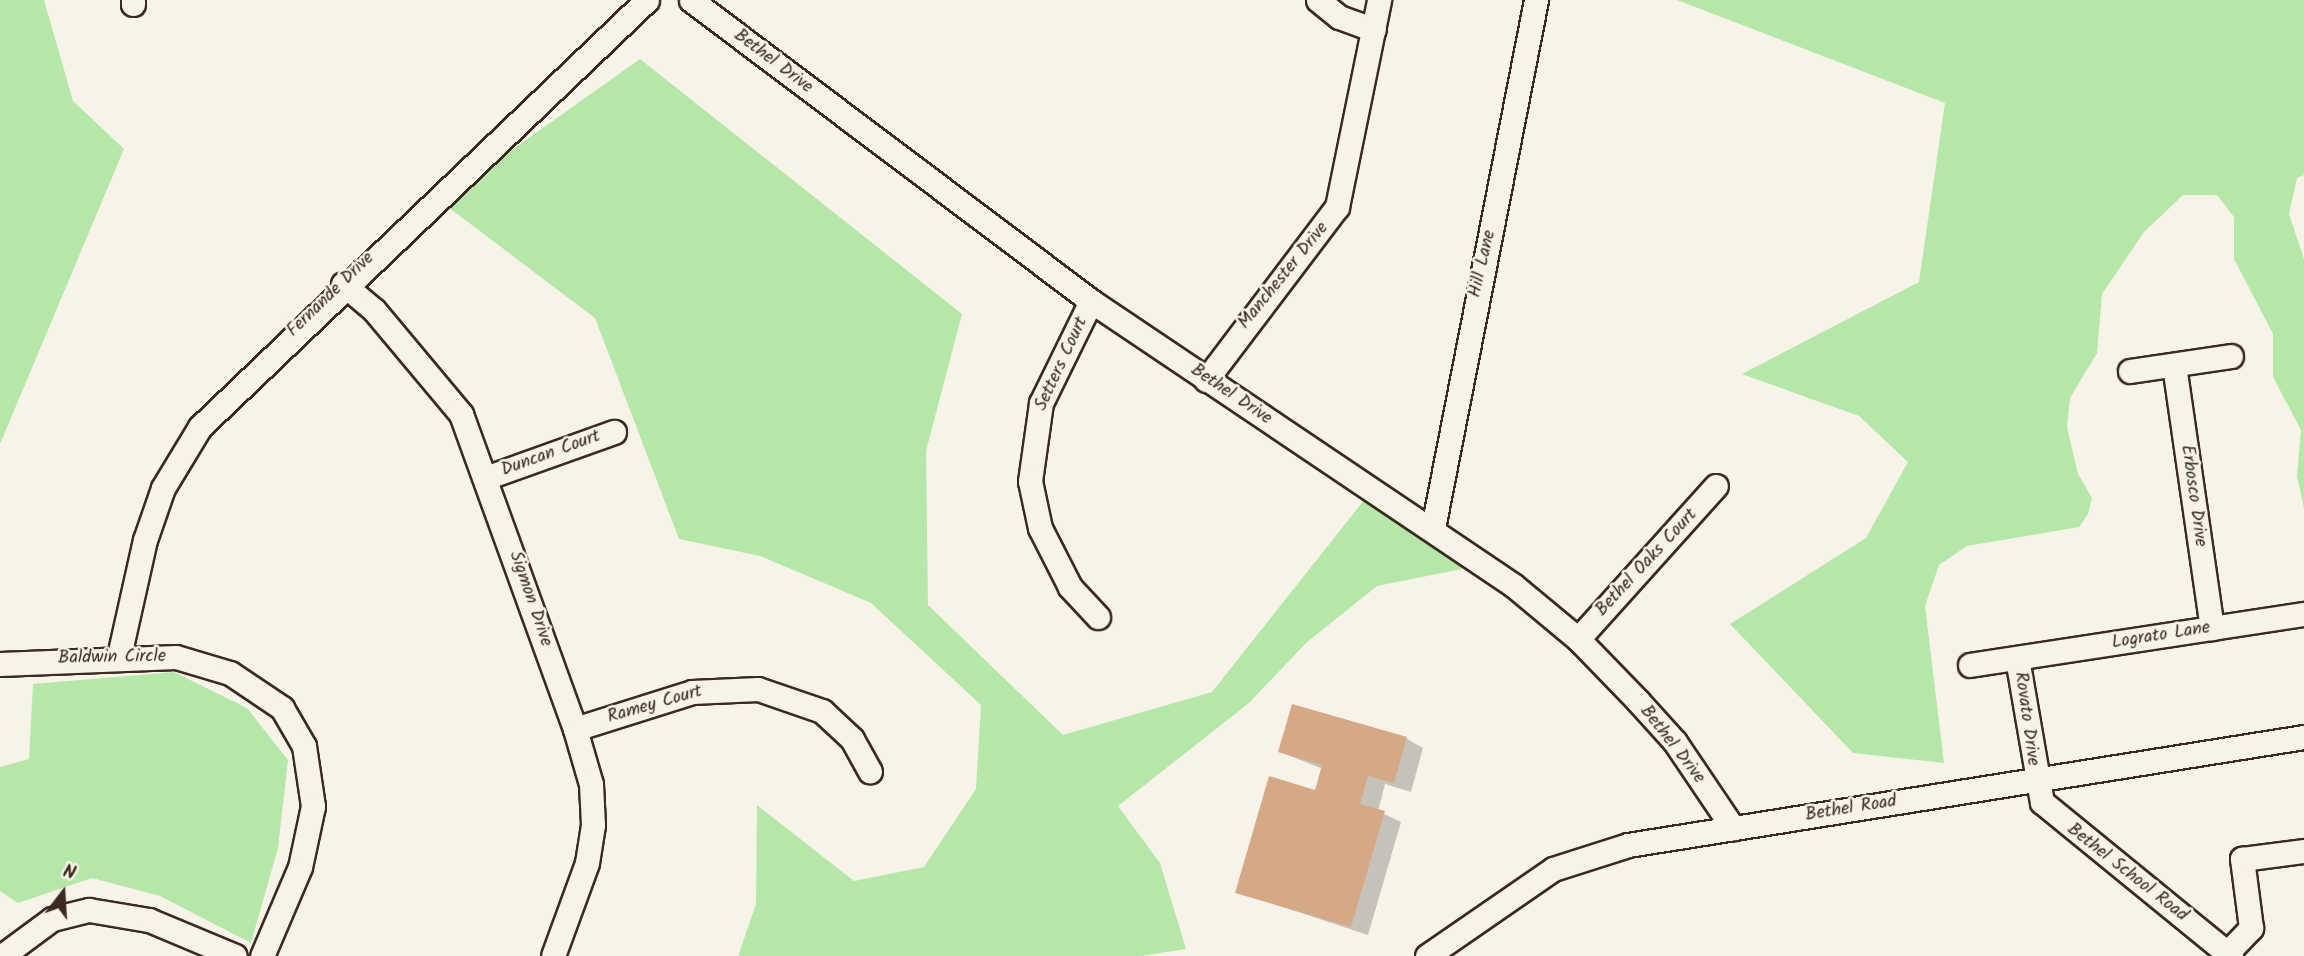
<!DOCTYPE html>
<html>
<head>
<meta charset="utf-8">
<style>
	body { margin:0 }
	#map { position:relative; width:2304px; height:956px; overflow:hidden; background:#f7f3e8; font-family:Kalam,sans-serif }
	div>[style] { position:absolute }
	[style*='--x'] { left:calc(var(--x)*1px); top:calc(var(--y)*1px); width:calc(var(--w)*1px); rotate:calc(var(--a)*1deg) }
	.green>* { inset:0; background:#b5e8a8 }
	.shadow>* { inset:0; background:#0003 }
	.building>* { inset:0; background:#d5a986 }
	.roads { filter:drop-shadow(2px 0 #3b2a1e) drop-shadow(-2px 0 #3b2a1e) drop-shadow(0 2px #3b2a1e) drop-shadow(0 -2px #3b2a1e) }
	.minor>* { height:23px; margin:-11.5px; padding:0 11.5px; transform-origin:11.5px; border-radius:11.5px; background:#f7f3e8 }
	span { translate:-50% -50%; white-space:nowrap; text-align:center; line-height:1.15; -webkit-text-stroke:5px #f7f3e8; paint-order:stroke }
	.street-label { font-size:18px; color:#3b2a1e }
	.north { position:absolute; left:28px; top:858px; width:70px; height:70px; -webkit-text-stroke:5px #f7f3e8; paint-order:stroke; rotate:17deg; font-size:19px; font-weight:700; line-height:28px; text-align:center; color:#3b2a1e }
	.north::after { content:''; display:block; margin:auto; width:24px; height:32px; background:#3b2a1e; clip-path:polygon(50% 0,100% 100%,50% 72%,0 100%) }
</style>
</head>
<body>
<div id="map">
	<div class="green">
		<div style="clip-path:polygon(0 0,44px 0,73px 101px,124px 149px,0 444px)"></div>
		<div style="clip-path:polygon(1677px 0,2304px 0,2304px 175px,2297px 178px,2289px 214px,2304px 259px,2304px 508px,2297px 476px,2301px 430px,2273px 377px,2273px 334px,2234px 259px,2234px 217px,2217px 195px,2183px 195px,2144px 232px,2102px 294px,2097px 353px,2070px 398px,2067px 427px,2078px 474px,2092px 498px,2088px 514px,2079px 527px,1967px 546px,1939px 565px,1925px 606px,1944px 763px,1853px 753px,1730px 624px,1866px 538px,1908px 462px,1859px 416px,1742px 374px,1919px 282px,1945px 103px)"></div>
		<div style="clip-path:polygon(640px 59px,962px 314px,926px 451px,928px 605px,1063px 735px,1212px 692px,1365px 499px,1467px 568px,1377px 586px,1306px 643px,1249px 703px,1118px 806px,1160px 863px,1186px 949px,1141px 956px,738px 956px,756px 904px,757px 805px,854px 881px,924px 867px,976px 789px,981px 705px,871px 603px,760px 556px,679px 539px,595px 318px,440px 201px)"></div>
		<div style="clip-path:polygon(174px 672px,247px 708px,288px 760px,278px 848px,251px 943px,160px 896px,92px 878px,18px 903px,0 891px,0 767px,29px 759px,33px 684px)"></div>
	</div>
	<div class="shadow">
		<div style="clip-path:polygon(1407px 739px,1423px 748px,1411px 792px,1385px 784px,1378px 811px,1401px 822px,1368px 935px,1237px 892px,1316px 792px,1323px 769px,1280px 752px)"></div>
	</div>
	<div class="building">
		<div style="clip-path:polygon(1292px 704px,1407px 737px,1394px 783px,1368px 776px,1360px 804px,1385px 811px,1351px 927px,1235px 893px,1269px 776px,1315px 790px,1322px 765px,1278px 752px)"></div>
	</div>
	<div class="roads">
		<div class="minor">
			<div style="--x:133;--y:0;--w:4;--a:90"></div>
			<div style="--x:691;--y:0;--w:501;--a:36.96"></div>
			<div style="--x:1091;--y:301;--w:509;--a:33.94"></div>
			<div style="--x:1513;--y:585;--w:85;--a:39.7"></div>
			<div style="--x:1578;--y:639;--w:86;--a:45.9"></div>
			<div style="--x:1638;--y:701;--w:55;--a:47.9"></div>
			<div style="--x:1675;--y:742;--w:104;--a:56"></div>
			<div style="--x:1318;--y:0;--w:27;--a:39"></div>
			<div style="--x:1339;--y:17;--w:37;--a:20"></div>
			<div style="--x:343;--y:284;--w:40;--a:40"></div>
			<div style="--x:374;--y:310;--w:136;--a:50.1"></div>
			<div style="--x:461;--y:414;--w:335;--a:70.1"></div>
			<div style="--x:575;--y:729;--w:57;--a:73.8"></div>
			<div style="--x:591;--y:784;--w:41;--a:87.2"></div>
			<div style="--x:593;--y:825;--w:38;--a:99"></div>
			<div style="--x:587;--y:863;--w:99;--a:110.1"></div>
			<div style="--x:1091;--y:301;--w:114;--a:116.1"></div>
			<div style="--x:1041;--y:403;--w:79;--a:98"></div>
			<div style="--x:1030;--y:481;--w:48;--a:78"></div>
			<div style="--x:1040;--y:528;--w:66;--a:63"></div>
			<div style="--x:1070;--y:587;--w:41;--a:47"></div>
			<div style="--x:2174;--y:365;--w:266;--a:81.8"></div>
			<div style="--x:2130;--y:371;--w:102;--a:-8.4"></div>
			<div style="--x:1206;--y:380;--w:217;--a:-52.9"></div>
			<div style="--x:1337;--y:207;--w:211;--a:-78.5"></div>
			<div style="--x:488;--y:477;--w:134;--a:-19.7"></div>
			<div style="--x:1433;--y:528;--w:538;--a:-78.96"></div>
			<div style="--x:1578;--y:639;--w:206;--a:-48"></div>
			<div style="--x:119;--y:656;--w:119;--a:-77.4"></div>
			<div style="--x:145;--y:540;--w:55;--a:-70.9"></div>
			<div style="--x:163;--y:488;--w:71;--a:-58.8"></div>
			<div style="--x:200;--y:427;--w:618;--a:-43.69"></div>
			<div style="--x:2017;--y:658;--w:146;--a:80.2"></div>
			<div style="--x:2042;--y:802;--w:244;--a:39.2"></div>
			<div style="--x:0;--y:664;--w:176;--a:-2.3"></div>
			<div style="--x:176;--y:657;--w:56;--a:16.5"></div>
			<div style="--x:230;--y:673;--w:63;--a:33.9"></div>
			<div style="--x:282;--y:708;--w:44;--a:59.9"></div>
			<div style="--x:304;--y:746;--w:61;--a:81.5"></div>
			<div style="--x:313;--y:806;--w:62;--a:102"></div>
			<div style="--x:300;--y:867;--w:97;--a:113.1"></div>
			<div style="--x:1970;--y:665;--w:338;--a:-8.7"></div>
			<div style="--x:575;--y:729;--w:123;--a:-17.5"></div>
			<div style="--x:692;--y:692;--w:66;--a:-2.6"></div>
			<div style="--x:758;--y:689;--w:68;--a:19"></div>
			<div style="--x:822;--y:711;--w:41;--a:43"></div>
			<div style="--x:852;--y:739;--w:37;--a:61"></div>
			<div style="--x:2227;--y:953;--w:35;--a:-46"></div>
			<div style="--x:2251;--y:928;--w:70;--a:-97.4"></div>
			<div style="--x:2242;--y:859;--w:63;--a:-7.4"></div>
			<div style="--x:2;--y:956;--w:62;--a:-36.5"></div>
			<div style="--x:52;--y:919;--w:38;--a:-14"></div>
			<div style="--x:89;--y:910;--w:61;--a:9.5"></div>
			<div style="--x:149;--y:920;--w:93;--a:22.7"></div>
			<div style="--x:1427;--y:956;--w:153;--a:-34.6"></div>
			<div style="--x:1553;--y:869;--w:79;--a:-17.7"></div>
			<div style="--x:1628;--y:845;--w:685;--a:-9.08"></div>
		</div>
	</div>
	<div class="street-label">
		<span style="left:773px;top:62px;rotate:37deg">Bethel Drive</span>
		<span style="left:1483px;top:264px;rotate:-77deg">Hill Lane</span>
		<span style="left:1284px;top:276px;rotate:-51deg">Manchester Drive</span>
		<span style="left:331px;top:295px;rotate:-44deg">Fernande Drive</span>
		<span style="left:1062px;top:364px;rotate:-65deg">Setters Court</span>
		<span style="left:1231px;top:395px;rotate:34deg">Bethel Drive</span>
		<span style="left:551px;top:454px;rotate:-20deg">Duncan Court</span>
		<span style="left:2193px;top:496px;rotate:82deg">Erbosco Drive</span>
		<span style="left:1647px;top:563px;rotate:-47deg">Bethel Oaks Court</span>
		<span style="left:530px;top:599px;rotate:71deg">Sigmon Drive</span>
		<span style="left:2161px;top:636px;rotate:-9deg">Lograto Lane</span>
		<span style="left:112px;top:658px;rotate:-1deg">Baldwin Circle</span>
		<span style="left:655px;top:705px;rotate:-16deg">Ramey Court</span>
		<span style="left:2026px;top:719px;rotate:82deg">Rovato Drive</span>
		<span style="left:1672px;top:745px;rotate:52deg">Bethel Drive</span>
		<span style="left:1851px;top:809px;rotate:-9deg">Bethel Road</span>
		<span style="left:2127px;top:873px;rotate:38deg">Bethel School Road</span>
	</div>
	<div class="north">N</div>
</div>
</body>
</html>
